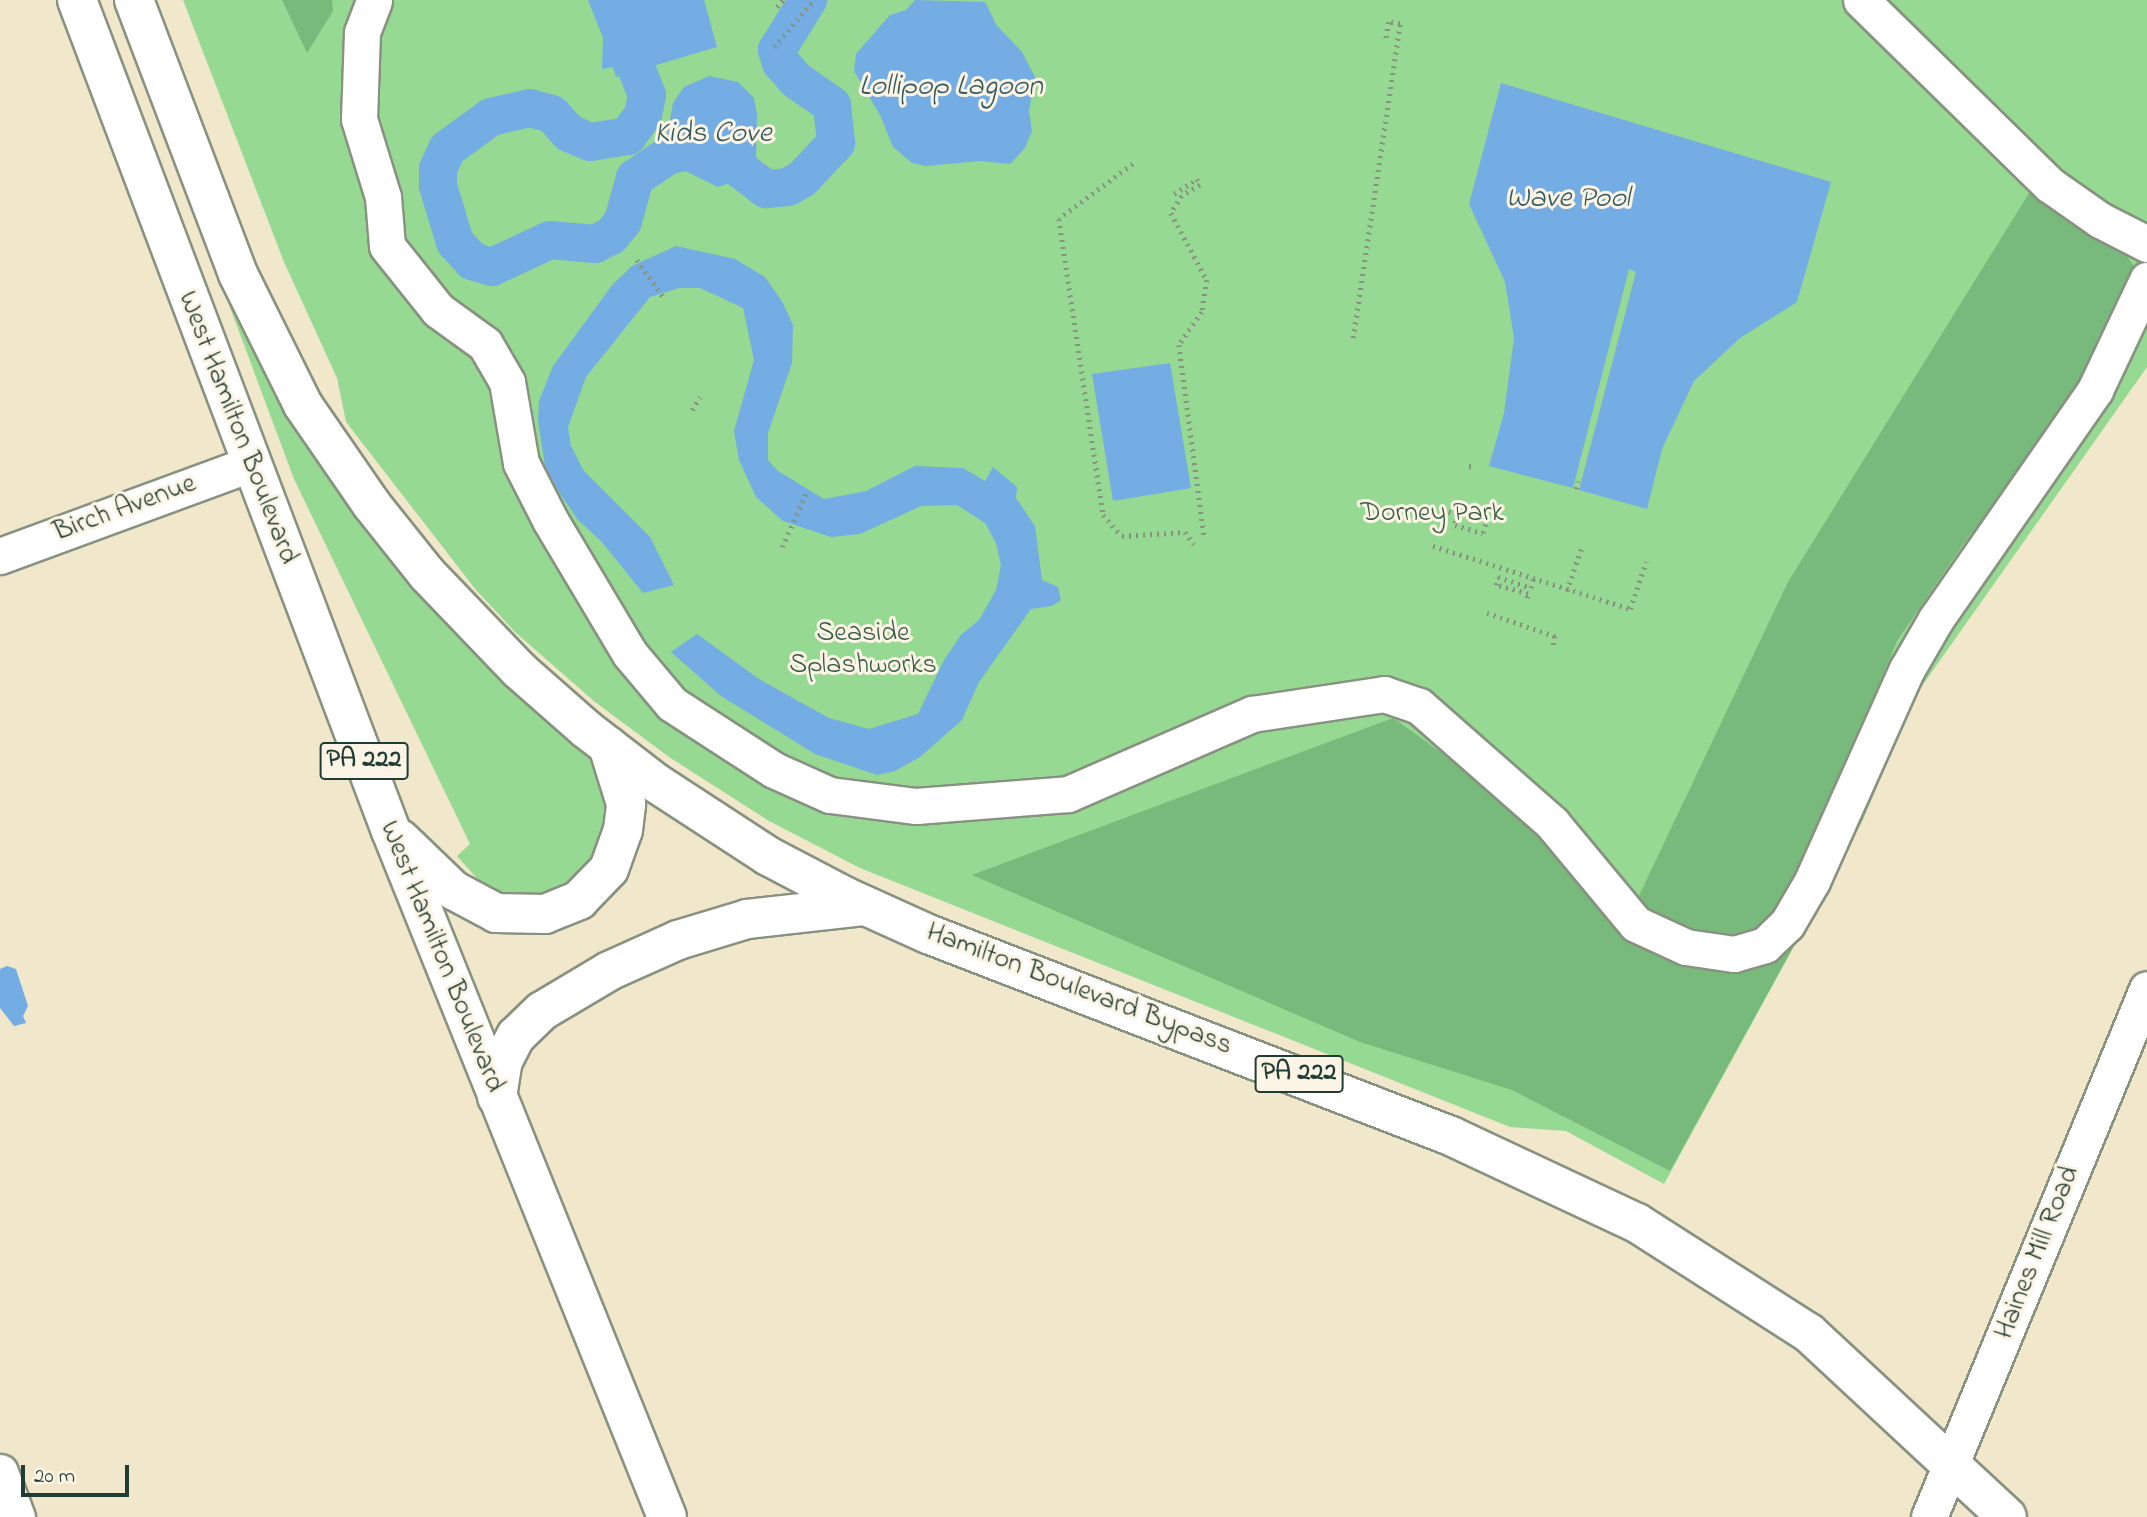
<!DOCTYPE html>
<html>
<head>
<meta charset="utf-8">
<style>
	body { margin:0 }
	#map { position:relative; width:2147px; height:1517px; overflow:hidden; background:#f1e7cb; font-family:"Indie Flower",sans-serif }
	div>[style] { position:absolute }
	[style*='--x'] { left:calc(var(--x)*1px); top:calc(var(--y)*1px); width:calc(var(--w)*1px); rotate:calc(var(--a)*1deg) }
	.green>* { inset:0; background:#96d992 }
	.forest>* { inset:0; background:#78b97c }
	.water>* { inset:0; background:#74ade3 }
	.canal>* { height:38px; margin:-19px; padding:0 19px; transform-origin:19px; border-radius:19px; background:#74ade3 }
	.path>* { height:4.5px; margin-top:-2.25px; transform-origin:0; background:repeating-linear-gradient(90deg,#889280 0 2px,transparent 0 7px) }
	.roads { filter:drop-shadow(2px 0 #889280) drop-shadow(-2px 0 #889280) drop-shadow(0 2px #889280) drop-shadow(0 -2px #889280) }
	.minor>* { height:35px; margin:-17.5px; padding:0 17.5px; transform-origin:17.5px; border-radius:17.5px; background:#fff }
	.major>* { height:38px; margin:-19px; padding:0 19px; transform-origin:19px; border-radius:19px; background:#fff }
	span { translate:-50% -50%; white-space:nowrap; text-align:center; line-height:1.15; -webkit-text-stroke:6px #fcf5e5; paint-order:stroke }
	.shield-label span { padding:2px 5px; background:#fcf5e5; border:2px solid; border-radius:5px; -webkit-text-stroke-width:0 }
	.shield-label { font-size:26px; color:#1f3d34; font-weight:700 }
	.street-label { font-size:28px; color:#1f3d34 }
	.park-label { font-size:28px; color:#375c47 }
	.water-label { font-size:30px; color:#345960; font-style:italic }
	.scale { position:absolute; left:21px; top:1465px; width:108px; height:32px; box-sizing:border-box; border:4px solid #1f3d34; border-top:0; padding-left:9px; font-size:21px; line-height:24px; white-space:nowrap; color:#1f3d34; -webkit-text-stroke:5px #fcf5e5; paint-order:stroke }
</style>
</head>
<body>
<div id="map">
	<div class="green">
		<div style="clip-path:polygon(183px 0,2147px 0,2147px 367px,1917px 693px,1862px 822px,1664px 1184px,1566px 1131px,1510px 1127px,860px 868px,769px 821px,669px 757px,595px 702px,515px 632px,476px 590px,346px 422px,337px 378px,284px 262px)"></div>
		<div style="clip-path:polygon(225px 294px,276px 393px,339px 492px,426px 598px,607px 772px,614px 810px,604px 849px,579px 878px,552px 896px,490px 893px,457px 856px,470px 844px,294px 479px)"></div>
	</div>
	<div class="forest">
		<div style="clip-path:polygon(282px 0,332px 0,333px 11px,307px 53px)"></div>
		<div style="clip-path:polygon(2031px 190px,2118px 244px,2134px 266px,2131px 293px,2076px 398px,1964px 543px,1897px 641px,1797px 880px,1758px 937px,1712px 941px,1636px 902px,1788px 582px)"></div>
		<div style="clip-path:polygon(1393px 718px,1505px 798px,1697px 957px,1807px 922px,1670px 1171px,1512px 1090px,1360px 1042px,972px 875px)"></div>
	</div>
	<div class="water">
		<div style="clip-path:polygon(588px 0,704px 0,717px 47px,616px 77px,613px 67px,602px 69px,603px 38px)"></div>
		<div style="clip-path:polygon(915px 0,985px 2px,997px 26px,1022px 52px,1035px 77px,1029px 111px,1032px 131px,1025px 148px,1010px 164px,980px 161px,926px 166px,912px 163px,893px 147px,880px 115px,854px 71px,856px 54px,890px 15px,906px 10px)"></div>
		<div style="clip-path:polygon(709px 76px,738px 82px,754px 98px,757px 114px,756px 162px,736px 181px,718px 187px,683px 170px,666px 142px,673px 103px,684px 87px)"></div>
		<div style="clip-path:polygon(1501px 83px,1831px 182px,1797px 302px,1740px 338px,1694px 381px,1662px 449px,1647px 509px,1579px 490px,1636px 272px,1629px 269px,1573px 488px,1489px 466px,1504px 413px,1514px 338px,1505px 282px,1469px 204px)"></div>
		<div style="clip-path:polygon(676px 246px,735px 259px,765px 277px,783px 303px,793px 325px,792px 363px,768px 433px,768px 460px,778px 471px,824px 499px,866px 491px,915px 466px,963px 468px,985px 481px,993px 467px,1017px 487px,1016px 498px,1035px 526px,1042px 580px,1058px 587px,1061px 600px,1052px 606px,1031px 609px,979px 682px,962px 720px,920px 757px,895px 771px,877px 775px,815px 754px,721px 696px,671px 652px,697px 634px,759px 679px,829px 718px,869px 729px,918px 714px,944px 660px,961px 635px,979px 620px,996px 590px,1001px 565px,996px 543px,985px 523px,957px 505px,921px 506px,860px 534px,831px 537px,783px 521px,756px 497px,739px 460px,734px 431px,754px 360px,743px 308px,700px 288px,679px 288px,650px 297px,586px 377px,568px 427px,571px 446px,584px 471px,650px 537px,674px 585px,643px 593px,601px 541px,578px 520px,546px 473px,538px 420px,539px 401px,553px 366px,613px 284px,632px 266px)"></div>
		<div style="clip-path:polygon(1170px 363px,1191px 488px,1113px 501px,1092px 374px)"></div>
		<div style="clip-path:polygon(7px 966px,16px 969px,28px 1006px,23px 1016px,26px 1023px,14px 1026px,0 1008px,0 969px)"></div>
	</div>
	<div class="canal">
		<div style="--x:625;--y:40;--w:59;--a:68.2"></div>
		<div style="--x:647;--y:95;--w:20;--a:101"></div>
		<div style="--x:643;--y:115;--w:26;--a:126"></div>
		<div style="--x:628;--y:136;--w:38;--a:171"></div>
		<div style="--x:590;--y:142;--w:23;--a:-157"></div>
		<div style="--x:569;--y:133;--w:25;--a:-132"></div>
		<div style="--x:552;--y:114;--w:23;--a:-165"></div>
		<div style="--x:530;--y:108;--w:40;--a:167"></div>
		<div style="--x:491;--y:117;--w:54;--a:144"></div>
		<div style="--x:447;--y:149;--w:22;--a:114"></div>
		<div style="--x:438;--y:169;--w:17;--a:90"></div>
		<div style="--x:438;--y:186;--w:59;--a:73.1"></div>
		<div style="--x:455;--y:242;--w:25;--a:48"></div>
		<div style="--x:472;--y:261;--w:21;--a:17"></div>
		<div style="--x:492;--y:267;--w:64;--a:-25"></div>
		<div style="--x:550;--y:240;--w:45;--a:5.1"></div>
		<div style="--x:595;--y:244;--w:18;--a:-27"></div>
		<div style="--x:611;--y:236;--w:19;--a:-51"></div>
		<div style="--x:623;--y:221;--w:45;--a:-74.4"></div>
		<div style="--x:635;--y:178;--w:41;--a:-34.1"></div>
		<div style="--x:669;--y:155;--w:25;--a:-11"></div>
		<div style="--x:694;--y:150;--w:26;--a:9"></div>
		<div style="--x:720;--y:154;--w:58;--a:37.3"></div>
		<div style="--x:766;--y:189;--w:22;--a:-5"></div>
		<div style="--x:788;--y:187;--w:16;--a:-30"></div>
		<div style="--x:802;--y:179;--w:50;--a:-46.6"></div>
		<div style="--x:836;--y:143;--w:38;--a:-96"></div>
		<div style="--x:832;--y:105;--w:44;--a:-145.2"></div>
		<div style="--x:796;--y:80;--w:23;--a:-131"></div>
		<div style="--x:781;--y:63;--w:14;--a:-107"></div>
		<div style="--x:777;--y:50;--w:59;--a:-58.2"></div>
	</div>
	<div class="path">
		<div style="--x:777;--y:7;--w:9;--a:-49"></div>
		<div style="--x:774;--y:47;--w:62;--a:-49.6"></div>
		<div style="--x:1133;--y:164;--w:92;--a:143.4"></div>
		<div style="--x:1059;--y:219;--w:299;--a:81.5"></div>
		<div style="--x:1103;--y:515;--w:28;--a:48"></div>
		<div style="--x:1122;--y:536;--w:63;--a:-3.6"></div>
		<div style="--x:1185;--y:532;--w:15;--a:53"></div>
		<div style="--x:1197;--y:179;--w:7;--a:63"></div>
		<div style="--x:1200;--y:185;--w:21;--a:149"></div>
		<div style="--x:1182;--y:196;--w:20;--a:123"></div>
		<div style="--x:1171;--y:213;--w:76;--a:61.8"></div>
		<div style="--x:1207;--y:280;--w:32;--a:99"></div>
		<div style="--x:1202;--y:312;--w:40;--a:124.9"></div>
		<div style="--x:1179;--y:345;--w:193;--a:82.5"></div>
		<div style="--x:1174;--y:194;--w:27;--a:-33"></div>
		<div style="--x:637;--y:260;--w:47;--a:54.6"></div>
		<div style="--x:1353;--y:338;--w:317;--a:-81.5"></div>
		<div style="--x:1400;--y:24;--w:11;--a:-170"></div>
		<div style="--x:1389;--y:22;--w:17;--a:100"></div>
		<div style="--x:692;--y:410;--w:15;--a:-58"></div>
		<div style="--x:1469;--y:466;--w:7;--a:8"></div>
		<div style="--x:1576;--y:489;--w:8;--a:-76"></div>
		<div style="--x:1442;--y:510;--w:16;--a:15"></div>
		<div style="--x:1457;--y:514;--w:11;--a:100"></div>
		<div style="--x:1455;--y:525;--w:29;--a:16"></div>
		<div style="--x:1483;--y:533;--w:15;--a:-74"></div>
		<div style="--x:1433;--y:546;--w:207;--a:17.7"></div>
		<div style="--x:1630;--y:609;--w:50;--a:-71.2"></div>
		<div style="--x:782;--y:547;--w:61;--a:-65.9"></div>
		<div style="--x:1567;--y:591;--w:47;--a:-71.6"></div>
		<div style="--x:1527;--y:598;--w:4;--a:-76"></div>
		<div style="--x:1528;--y:594;--w:33;--a:-164"></div>
		<div style="--x:1496;--y:585;--w:8;--a:-76"></div>
		<div style="--x:1498;--y:577;--w:35;--a:18"></div>
		<div style="--x:1531;--y:588;--w:9;--a:-77"></div>
		<div style="--x:1487;--y:613;--w:72;--a:18.7"></div>
		<div style="--x:1555;--y:636;--w:13;--a:99"></div>
	</div>
	<div class="roads">
		<div class="minor">
			<div style="--x:1861;--y:0;--w:264;--a:44.4"></div>
			<div style="--x:2050;--y:185;--w:61;--a:35"></div>
			<div style="--x:2100;--y:220;--w:53;--a:27.1"></div>
			<div style="--x:374;--y:1;--w:34;--a:111"></div>
			<div style="--x:362;--y:33;--w:86;--a:92"></div>
			<div style="--x:359;--y:119;--w:82;--a:72.9"></div>
			<div style="--x:383;--y:197;--w:49;--a:85.3"></div>
			<div style="--x:387;--y:246;--w:82;--a:51.4"></div>
			<div style="--x:438;--y:310;--w:58;--a:35.9"></div>
			<div style="--x:485;--y:344;--w:44;--a:59.9"></div>
			<div style="--x:507;--y:382;--w:82;--a:80.2"></div>
			<div style="--x:521;--y:463;--w:64;--a:63"></div>
			<div style="--x:550;--y:520;--w:156;--a:59.2"></div>
			<div style="--x:630;--y:654;--w:65;--a:50"></div>
			<div style="--x:672;--y:704;--w:121;--a:32.9"></div>
			<div style="--x:774;--y:770;--w:61;--a:24.1"></div>
			<div style="--x:830;--y:795;--w:87;--a:7.3"></div>
			<div style="--x:916;--y:806;--w:152;--a:-4.5"></div>
			<div style="--x:1068;--y:794;--w:201;--a:-23.5"></div>
			<div style="--x:1252;--y:714;--w:134;--a:-8.6"></div>
			<div style="--x:1384;--y:694;--w:37;--a:19"></div>
			<div style="--x:1419;--y:706;--w:177;--a:41.3"></div>
			<div style="--x:1552;--y:823;--w:131;--a:50.3"></div>
			<div style="--x:1636;--y:924;--w:55;--a:24.7"></div>
			<div style="--x:1686;--y:947;--w:49;--a:8.3"></div>
			<div style="--x:1734;--y:954;--w:32;--a:-16"></div>
			<div style="--x:1765;--y:945;--w:30;--a:-44"></div>
			<div style="--x:1787;--y:924;--w:50;--a:-59.8"></div>
			<div style="--x:1812;--y:881;--w:232;--a:-65.9"></div>
			<div style="--x:1907;--y:669;--w:58;--a:-59.9"></div>
			<div style="--x:1936;--y:619;--w:279;--a:-55.2"></div>
			<div style="--x:2095;--y:390;--w:122;--a:-64.7"></div>
			<div style="--x:0;--y:556;--w:266;--a:-20.2"></div>
			<div style="--x:0;--y:1472;--w:48;--a:69.3"></div>
			<div style="--x:1929;--y:1517;--w:571;--a:-67.57"></div>
		</div>
		<div class="major">
			<div style="--x:77;--y:0;--w:888;--a:69.3"></div>
			<div style="--x:391;--y:831;--w:739;--a:68.08"></div>
			<div style="--x:134;--y:0;--w:293;--a:69.2"></div>
			<div style="--x:238;--y:274;--w:146;--a:63.6"></div>
			<div style="--x:303;--y:405;--w:121;--a:55.4"></div>
			<div style="--x:372;--y:505;--w:88;--a:51.4"></div>
			<div style="--x:427;--y:574;--w:133;--a:46.2"></div>
			<div style="--x:519;--y:670;--w:89;--a:41.4"></div>
			<div style="--x:586;--y:729;--w:88;--a:37.6"></div>
			<div style="--x:656;--y:783;--w:134;--a:33.1"></div>
			<div style="--x:768;--y:856;--w:88;--a:27.7"></div>
			<div style="--x:846;--y:897;--w:90;--a:24.3"></div>
			<div style="--x:928;--y:934;--w:561;--a:21.12"></div>
			<div style="--x:1451;--y:1136;--w:205;--a:25.1"></div>
			<div style="--x:1637;--y:1223;--w:204;--a:32.6"></div>
			<div style="--x:1809;--y:1333;--w:270;--a:42.9"></div>
			<div style="--x:400;--y:839;--w:74;--a:43.9"></div>
			<div style="--x:453;--y:890;--w:49;--a:28.1"></div>
			<div style="--x:496;--y:913;--w:49;--a:1.2"></div>
			<div style="--x:545;--y:914;--w:37;--a:-22"></div>
			<div style="--x:579;--y:900;--w:43;--a:-45.9"></div>
			<div style="--x:609;--y:869;--w:41;--a:-70.3"></div>
			<div style="--x:623;--y:830;--w:26;--a:-83"></div>
			<div style="--x:626;--y:804;--w:61;--a:-107.2"></div>
			<div style="--x:497;--y:1097;--w:36;--a:-81"></div>
			<div style="--x:503;--y:1061;--w:28;--a:-63"></div>
			<div style="--x:516;--y:1036;--w:36;--a:-44"></div>
			<div style="--x:542;--y:1011;--w:78;--a:-30.8"></div>
			<div style="--x:609;--y:971;--w:76;--a:-24.2"></div>
			<div style="--x:678;--y:940;--w:72;--a:-16.9"></div>
			<div style="--x:747;--y:919;--w:119;--a:-6.3"></div>
		</div>
	</div>
	<div class="shield-label">
		<span style="left:364px;top:761px">PA 222</span>
		<span style="left:1299px;top:1074px">PA 222</span>
	</div>
	<div class="street-label">
		<span style="left:237px;top:428px;rotate:69deg">West Hamilton Boulevard</span>
		<span style="left:125px;top:509px;rotate:-20deg">Birch Avenue</span>
		<span style="left:441px;top:957px;rotate:68deg">West Hamilton Boulevard</span>
		<span style="left:1079px;top:990px;rotate:21deg">Hamilton Boulevard Bypass</span>
		<span style="left:2038px;top:1253px;rotate:-68deg">Haines Mill Road</span>
	</div>
	<div class="park-label">
		<span style="left:1432px;top:514px">Dorney Park</span>
		<span style="left:863px;top:650px">Seaside<br>Splashworks</span>
	</div>
	<div class="water-label">
		<span style="left:951px;top:87px">Lollipop Lagoon</span>
		<span style="left:713px;top:134px">Kids Cove</span>
		<span style="left:1568px;top:199px">Wave Pool</span>
	</div>
	<div class="scale">20 m</div>
</div>
</body>
</html>
